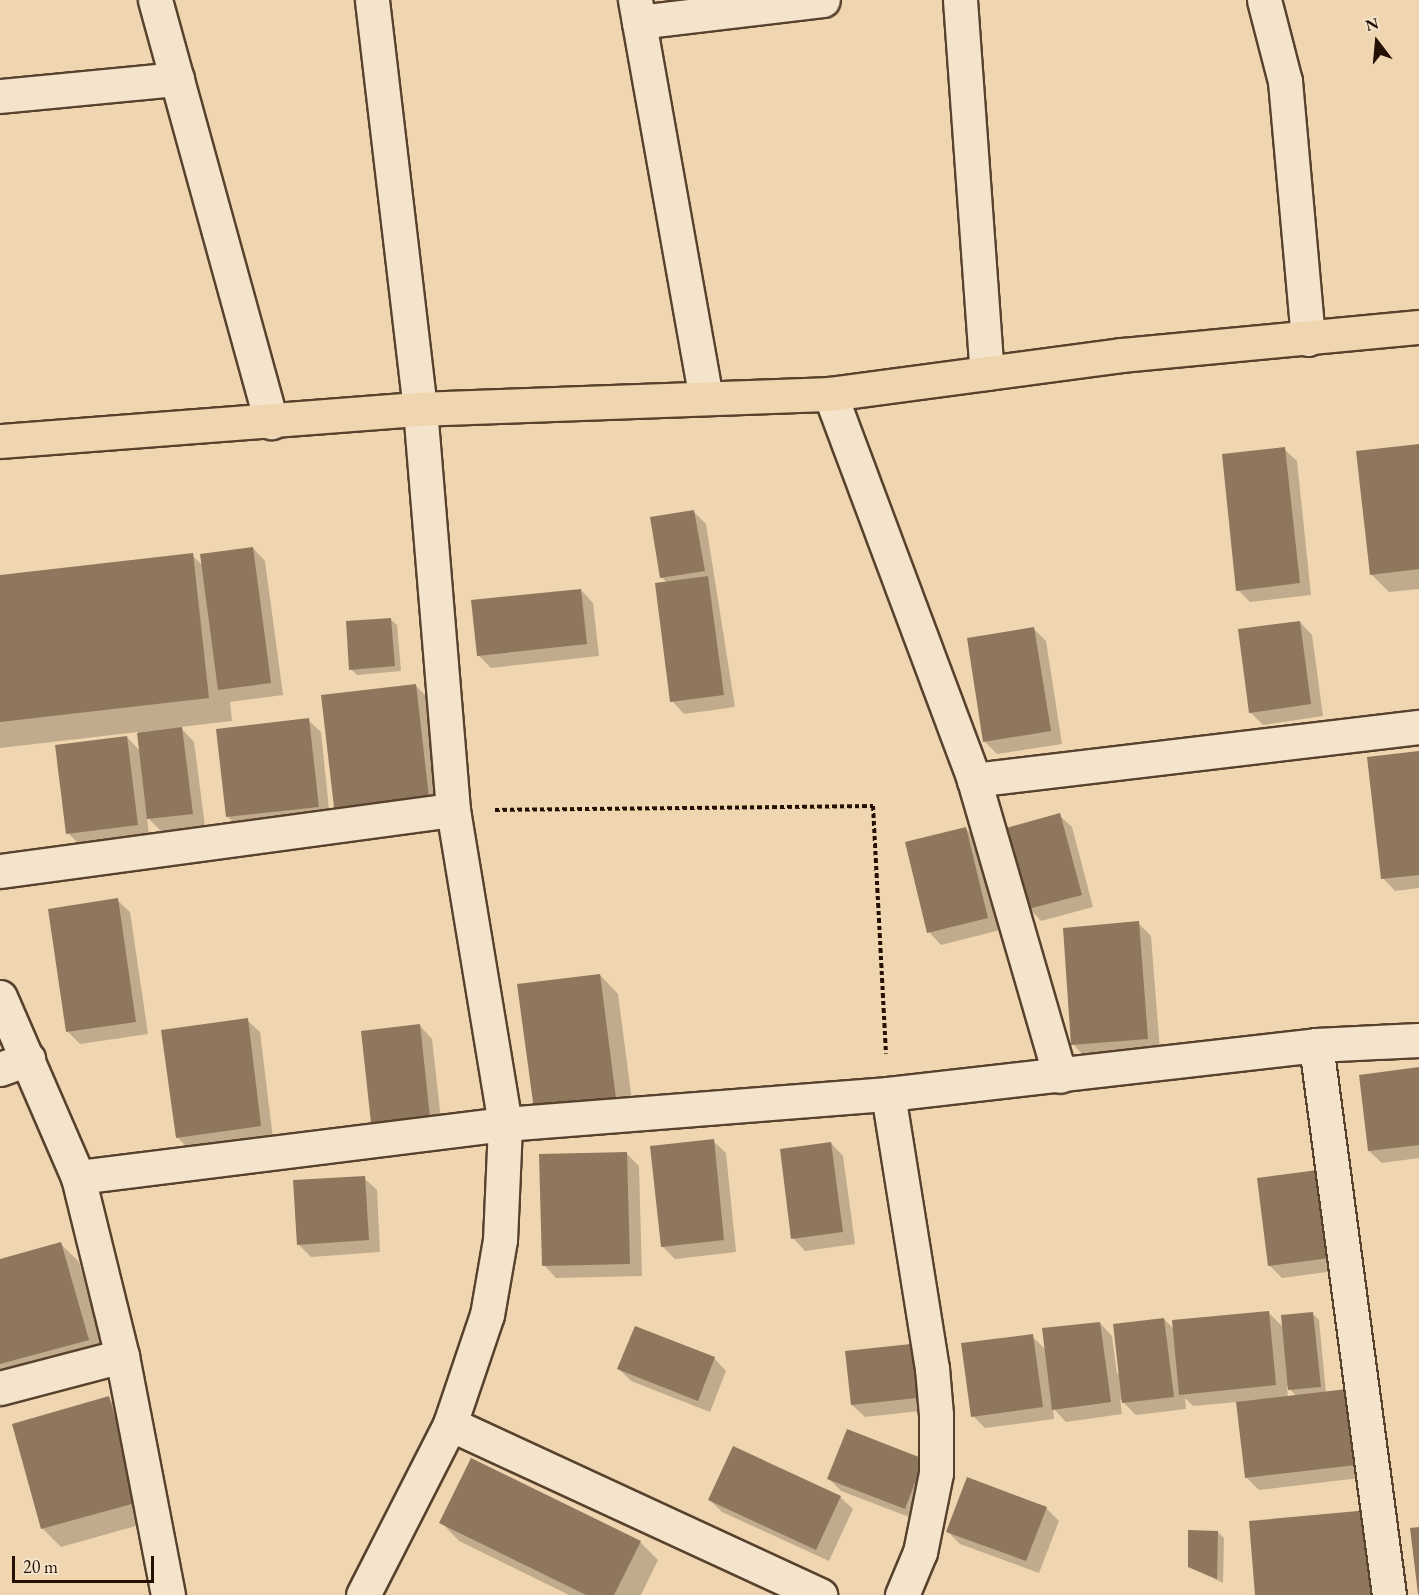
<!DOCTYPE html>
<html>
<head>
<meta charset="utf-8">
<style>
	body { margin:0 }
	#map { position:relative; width:1419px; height:1595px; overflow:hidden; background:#f0d6b0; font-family:"EB Garamond",serif }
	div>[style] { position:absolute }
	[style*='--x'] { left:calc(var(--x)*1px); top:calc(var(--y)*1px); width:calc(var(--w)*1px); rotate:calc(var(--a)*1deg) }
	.shadow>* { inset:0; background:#0003 }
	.building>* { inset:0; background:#8f775d }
	.path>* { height:4px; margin-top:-2px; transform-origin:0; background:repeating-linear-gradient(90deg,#251103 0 4.5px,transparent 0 7.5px) }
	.roads { filter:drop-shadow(2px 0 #58422e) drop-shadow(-2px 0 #58422e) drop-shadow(0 2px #58422e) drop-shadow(0 -2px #58422e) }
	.street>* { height:33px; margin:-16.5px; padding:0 16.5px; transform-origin:16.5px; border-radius:16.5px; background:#f5e4cc }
	.highway>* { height:33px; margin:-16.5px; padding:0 16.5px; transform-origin:16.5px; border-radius:16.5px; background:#f0d6b0 }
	span { translate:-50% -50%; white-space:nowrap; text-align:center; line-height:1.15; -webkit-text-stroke:4.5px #f5e4cc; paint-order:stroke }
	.north { position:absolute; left:1347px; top:12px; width:60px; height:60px; -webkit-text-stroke:4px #f5e4cc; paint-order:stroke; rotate:344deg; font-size:16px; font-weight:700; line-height:24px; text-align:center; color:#251103 }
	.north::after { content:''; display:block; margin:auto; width:21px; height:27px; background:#251103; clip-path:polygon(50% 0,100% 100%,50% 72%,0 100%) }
	.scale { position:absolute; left:12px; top:1556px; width:142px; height:27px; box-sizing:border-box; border:3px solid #251103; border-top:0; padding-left:8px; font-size:18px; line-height:21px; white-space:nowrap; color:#251103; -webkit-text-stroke:4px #f5e4cc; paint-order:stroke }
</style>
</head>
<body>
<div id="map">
	<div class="shadow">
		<div style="clip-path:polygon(1419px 445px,1419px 589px,1389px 592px,1371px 574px)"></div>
		<div style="clip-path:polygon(1284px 449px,1297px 461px,1311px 595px,1250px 602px,1238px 590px)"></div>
		<div style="clip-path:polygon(694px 512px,706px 524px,735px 707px,684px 714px,672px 701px,667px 583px,662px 577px)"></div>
		<div style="clip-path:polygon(253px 548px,265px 561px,283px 695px,230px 702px,232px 721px,180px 727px,194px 742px,205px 826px,161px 831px,147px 817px,149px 837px,80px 845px,68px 833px,127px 737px,140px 751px,138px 732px,0 748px,0 576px,192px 555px,203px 566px)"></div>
		<div style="clip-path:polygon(581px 590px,593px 603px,599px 656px,491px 668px,478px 655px)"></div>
		<div style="clip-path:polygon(390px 619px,397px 625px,401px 671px,357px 675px,351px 669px)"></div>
		<div style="clip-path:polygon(1300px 622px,1312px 635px,1323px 716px,1263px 725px,1250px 712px)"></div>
		<div style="clip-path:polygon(1033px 628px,1046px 641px,1062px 744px,997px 754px,984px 741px)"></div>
		<div style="clip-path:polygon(416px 686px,434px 704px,448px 824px,355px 834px)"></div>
		<div style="clip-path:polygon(308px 720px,321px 732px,330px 819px,240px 829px,228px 817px)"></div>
		<div style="clip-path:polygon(1419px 753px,1419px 888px,1395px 891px,1383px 878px)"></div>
		<div style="clip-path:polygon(1059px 815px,1072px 827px,1093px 907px,1041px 921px,1029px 908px)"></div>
		<div style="clip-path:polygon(966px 829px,978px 841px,1000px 930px,941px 945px,929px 932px)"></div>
		<div style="clip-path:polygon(117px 900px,130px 912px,148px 1034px,80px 1044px,67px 1031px)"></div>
		<div style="clip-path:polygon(1138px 923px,1151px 936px,1160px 1051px,1085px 1057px,1073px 1044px)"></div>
		<div style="clip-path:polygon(600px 975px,618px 994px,635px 1124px,536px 1116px)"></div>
		<div style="clip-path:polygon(247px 1020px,260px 1032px,273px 1139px,190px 1150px,177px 1137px)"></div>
		<div style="clip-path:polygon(420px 1026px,432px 1039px,442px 1129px,385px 1135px,372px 1122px)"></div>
		<div style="clip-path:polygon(1419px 1069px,1419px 1158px,1382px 1163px,1369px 1151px)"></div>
		<div style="clip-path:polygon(713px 1141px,726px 1153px,736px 1252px,675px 1259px,662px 1246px)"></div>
		<div style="clip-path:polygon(831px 1143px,843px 1156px,855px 1244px,805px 1251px,793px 1238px)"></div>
		<div style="clip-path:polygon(626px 1153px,639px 1166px,642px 1276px,556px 1278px,544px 1265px)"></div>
		<div style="clip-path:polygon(364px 1178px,377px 1190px,380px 1252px,311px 1257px,298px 1244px)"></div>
		<div style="clip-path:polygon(1258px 1179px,1349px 1269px,1282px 1278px,1269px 1265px)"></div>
		<div style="clip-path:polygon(61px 1244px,79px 1262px,106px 1358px,0 1378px,0 1261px)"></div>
		<div style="clip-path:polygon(evenodd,1268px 1312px,1284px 1328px,1313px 1314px,1319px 1320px,1326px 1393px,1368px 1477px,1259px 1490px,1246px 1477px,1237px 1402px,1193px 1406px,1185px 1398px,1186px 1409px,1136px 1415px,1120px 1399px,1122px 1414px,1066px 1422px,1053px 1408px,1054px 1419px,985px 1428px,973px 1416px,1032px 1336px,1046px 1350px,1100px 1323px,1112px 1336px,1117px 1374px,1164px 1319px,1175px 1330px,1268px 1312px,1287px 1386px,1297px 1397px,1288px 1398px,1287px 1386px)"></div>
		<div style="clip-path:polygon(911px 1345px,923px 1358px,929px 1410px,865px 1417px,852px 1405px)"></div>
		<div style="clip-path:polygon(714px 1358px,726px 1371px,710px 1412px,631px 1381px,619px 1369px)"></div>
		<div style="clip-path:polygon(108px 1398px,127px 1416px,157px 1520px,61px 1547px,43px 1529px,14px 1425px)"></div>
		<div style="clip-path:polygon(924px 1460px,917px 1520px,841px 1491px,829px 1479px)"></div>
		<div style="clip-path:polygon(840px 1497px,853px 1509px,829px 1561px,722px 1512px,710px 1500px)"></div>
		<div style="clip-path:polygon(1046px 1508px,1059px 1521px,1039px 1573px,960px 1544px,948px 1532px)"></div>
		<div style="clip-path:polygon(441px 1522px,640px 1542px,658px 1560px,641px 1595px,569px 1595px,459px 1541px)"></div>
		<div style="clip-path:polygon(1218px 1532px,1224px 1538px,1223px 1583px,1189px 1567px)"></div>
	</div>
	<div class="building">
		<div style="clip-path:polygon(1419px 444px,1419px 569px,1370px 575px,1356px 451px)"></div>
		<div style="clip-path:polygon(1285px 447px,1300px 583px,1236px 591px,1222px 454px)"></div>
		<div style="clip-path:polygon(694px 510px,705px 571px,660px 578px,650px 517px)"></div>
		<div style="clip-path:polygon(253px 547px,271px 683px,218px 690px,200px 554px)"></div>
		<div style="clip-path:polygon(193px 553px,209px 698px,0 722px,0 575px)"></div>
		<div style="clip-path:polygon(708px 576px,724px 695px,670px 702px,655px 583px)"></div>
		<div style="clip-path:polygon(581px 589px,587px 644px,477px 656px,471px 600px)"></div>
		<div style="clip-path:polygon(391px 618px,395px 666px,349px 670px,346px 621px)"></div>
		<div style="clip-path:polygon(1300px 621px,1311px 704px,1249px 713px,1238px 629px)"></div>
		<div style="clip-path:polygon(1034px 627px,1051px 731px,983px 742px,967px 638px)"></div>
		<div style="clip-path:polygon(416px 684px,430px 806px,335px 816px,321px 695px)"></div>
		<div style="clip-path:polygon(309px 718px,319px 807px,226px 817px,216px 729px)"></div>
		<div style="clip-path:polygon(182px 727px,193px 814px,147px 819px,137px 733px)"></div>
		<div style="clip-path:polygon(127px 736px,138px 825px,66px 834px,55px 745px)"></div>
		<div style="clip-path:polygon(1419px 751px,1419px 875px,1381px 879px,1367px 757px)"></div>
		<div style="clip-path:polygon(1060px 813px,1082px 895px,1028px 909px,1006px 828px)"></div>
		<div style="clip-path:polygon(966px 827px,988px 918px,927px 933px,905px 842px)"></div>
		<div style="clip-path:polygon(118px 898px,136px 1022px,66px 1032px,48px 909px)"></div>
		<div style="clip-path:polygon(1139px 921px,1148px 1039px,1071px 1045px,1063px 928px)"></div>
		<div style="clip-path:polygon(600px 974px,617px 1106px,535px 1117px,517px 984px)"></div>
		<div style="clip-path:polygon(248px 1018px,261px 1126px,176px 1138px,161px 1030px)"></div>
		<div style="clip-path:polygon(420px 1024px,430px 1117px,371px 1123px,361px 1031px)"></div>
		<div style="clip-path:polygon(1419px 1067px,1419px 1145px,1368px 1151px,1359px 1075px)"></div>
		<div style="clip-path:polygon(714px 1139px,724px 1240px,661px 1247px,650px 1146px)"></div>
		<div style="clip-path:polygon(831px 1142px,843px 1232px,791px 1239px,780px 1149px)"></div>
		<div style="clip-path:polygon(627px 1152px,630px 1264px,542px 1266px,539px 1154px)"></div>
		<div style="clip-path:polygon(1325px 1169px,1337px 1257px,1268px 1266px,1257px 1178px)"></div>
		<div style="clip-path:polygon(365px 1176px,369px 1240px,297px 1245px,293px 1180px)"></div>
		<div style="clip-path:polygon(61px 1242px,89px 1340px,0 1364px,0 1259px)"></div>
		<div style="clip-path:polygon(1269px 1311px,1276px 1385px,1179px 1395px,1172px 1320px)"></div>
		<div style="clip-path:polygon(1313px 1312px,1321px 1387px,1288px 1390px,1281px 1315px)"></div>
		<div style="clip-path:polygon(1164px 1318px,1174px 1397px,1122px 1403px,1113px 1324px)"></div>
		<div style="clip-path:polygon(1100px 1322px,1111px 1402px,1052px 1410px,1042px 1328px)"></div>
		<div style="clip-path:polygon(635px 1326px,715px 1357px,698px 1401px,617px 1369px)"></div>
		<div style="clip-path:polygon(1033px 1334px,1043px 1407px,971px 1417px,961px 1343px)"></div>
		<div style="clip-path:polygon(911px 1344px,917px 1398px,851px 1405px,845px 1351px)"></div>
		<div style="clip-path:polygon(1347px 1389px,1356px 1465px,1245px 1478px,1236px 1402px)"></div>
		<div style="clip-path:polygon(109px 1396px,139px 1502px,41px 1529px,12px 1424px)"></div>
		<div style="clip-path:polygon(847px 1429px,924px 1459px,905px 1509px,827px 1479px)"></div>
		<div style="clip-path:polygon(733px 1446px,841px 1496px,816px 1550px,708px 1500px)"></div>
		<div style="clip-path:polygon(471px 1458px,641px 1541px,614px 1595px,586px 1595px,439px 1523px)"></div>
		<div style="clip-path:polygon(967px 1477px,1047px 1507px,1026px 1561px,946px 1532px)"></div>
		<div style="clip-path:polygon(1369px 1510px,1376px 1595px,1255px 1595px,1249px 1521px)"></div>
		<div style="clip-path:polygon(1419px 1527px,1419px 1594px,1418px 1594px,1410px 1528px)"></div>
		<div style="clip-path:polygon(1188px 1530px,1218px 1531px,1217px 1579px,1188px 1567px)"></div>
	</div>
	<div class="path">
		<div style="--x:495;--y:810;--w:378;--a:-0.6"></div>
		<div style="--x:873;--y:806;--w:248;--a:87"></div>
	</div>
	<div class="roads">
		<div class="street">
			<div style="--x:155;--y:0;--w:438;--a:74.6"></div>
			<div style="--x:635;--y:0;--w:404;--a:79.9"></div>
			<div style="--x:960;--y:0;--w:374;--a:85.9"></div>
			<div style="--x:1264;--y:0;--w:84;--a:75.5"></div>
			<div style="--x:1285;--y:81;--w:259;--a:84.9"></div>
			<div style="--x:639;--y:22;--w:185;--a:-6.8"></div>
			<div style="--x:0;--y:96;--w:178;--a:-5.5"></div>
			<div style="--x:830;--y:394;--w:412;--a:69.5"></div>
			<div style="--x:974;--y:780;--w:308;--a:73.8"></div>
			<div style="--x:974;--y:780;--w:448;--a:-6.8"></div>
			<div style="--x:0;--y:871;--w:457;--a:-7.7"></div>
			<div style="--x:0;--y:997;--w:196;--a:66.6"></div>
			<div style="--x:78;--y:1177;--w:184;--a:76.2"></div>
			<div style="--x:122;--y:1356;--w:243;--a:79.1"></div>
			<div style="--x:1316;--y:1045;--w:555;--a:82.44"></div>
			<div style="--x:0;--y:1069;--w:30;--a:-20"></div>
			<div style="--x:888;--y:1094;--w:278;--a:80.9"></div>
			<div style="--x:932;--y:1368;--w:47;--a:85.1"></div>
			<div style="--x:936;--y:1415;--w:58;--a:90"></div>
			<div style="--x:936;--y:1473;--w:81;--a:101.4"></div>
			<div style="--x:920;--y:1552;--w:47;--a:112.7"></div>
			<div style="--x:78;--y:1177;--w:430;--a:-7.1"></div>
			<div style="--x:505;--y:1124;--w:384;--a:-4.5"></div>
			<div style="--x:888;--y:1094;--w:431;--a:-6.5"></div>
			<div style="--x:1316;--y:1045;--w:103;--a:-2.8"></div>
			<div style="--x:0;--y:1388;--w:126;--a:-14.7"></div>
			<div style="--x:450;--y:1424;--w:408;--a:24.8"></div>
			<div style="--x:363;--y:1595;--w:192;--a:-63"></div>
			<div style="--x:450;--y:1424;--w:115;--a:-71.3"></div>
			<div style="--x:487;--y:1315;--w:76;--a:-80.2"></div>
			<div style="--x:500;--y:1240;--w:116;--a:-87.5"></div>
			<div style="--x:505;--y:1124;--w:318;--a:-99.4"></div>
			<div style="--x:453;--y:810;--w:402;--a:-94.7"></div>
			<div style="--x:420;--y:409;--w:412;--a:-96.7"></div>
		</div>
		<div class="highway">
			<div style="--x:0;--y:441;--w:421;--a:-4.4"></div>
			<div style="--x:420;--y:409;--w:410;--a:-2.1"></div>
			<div style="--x:830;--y:394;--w:294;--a:-7.6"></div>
			<div style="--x:1121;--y:355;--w:299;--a:-5.4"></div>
		</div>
	</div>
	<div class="north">N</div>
	<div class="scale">20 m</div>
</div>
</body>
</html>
